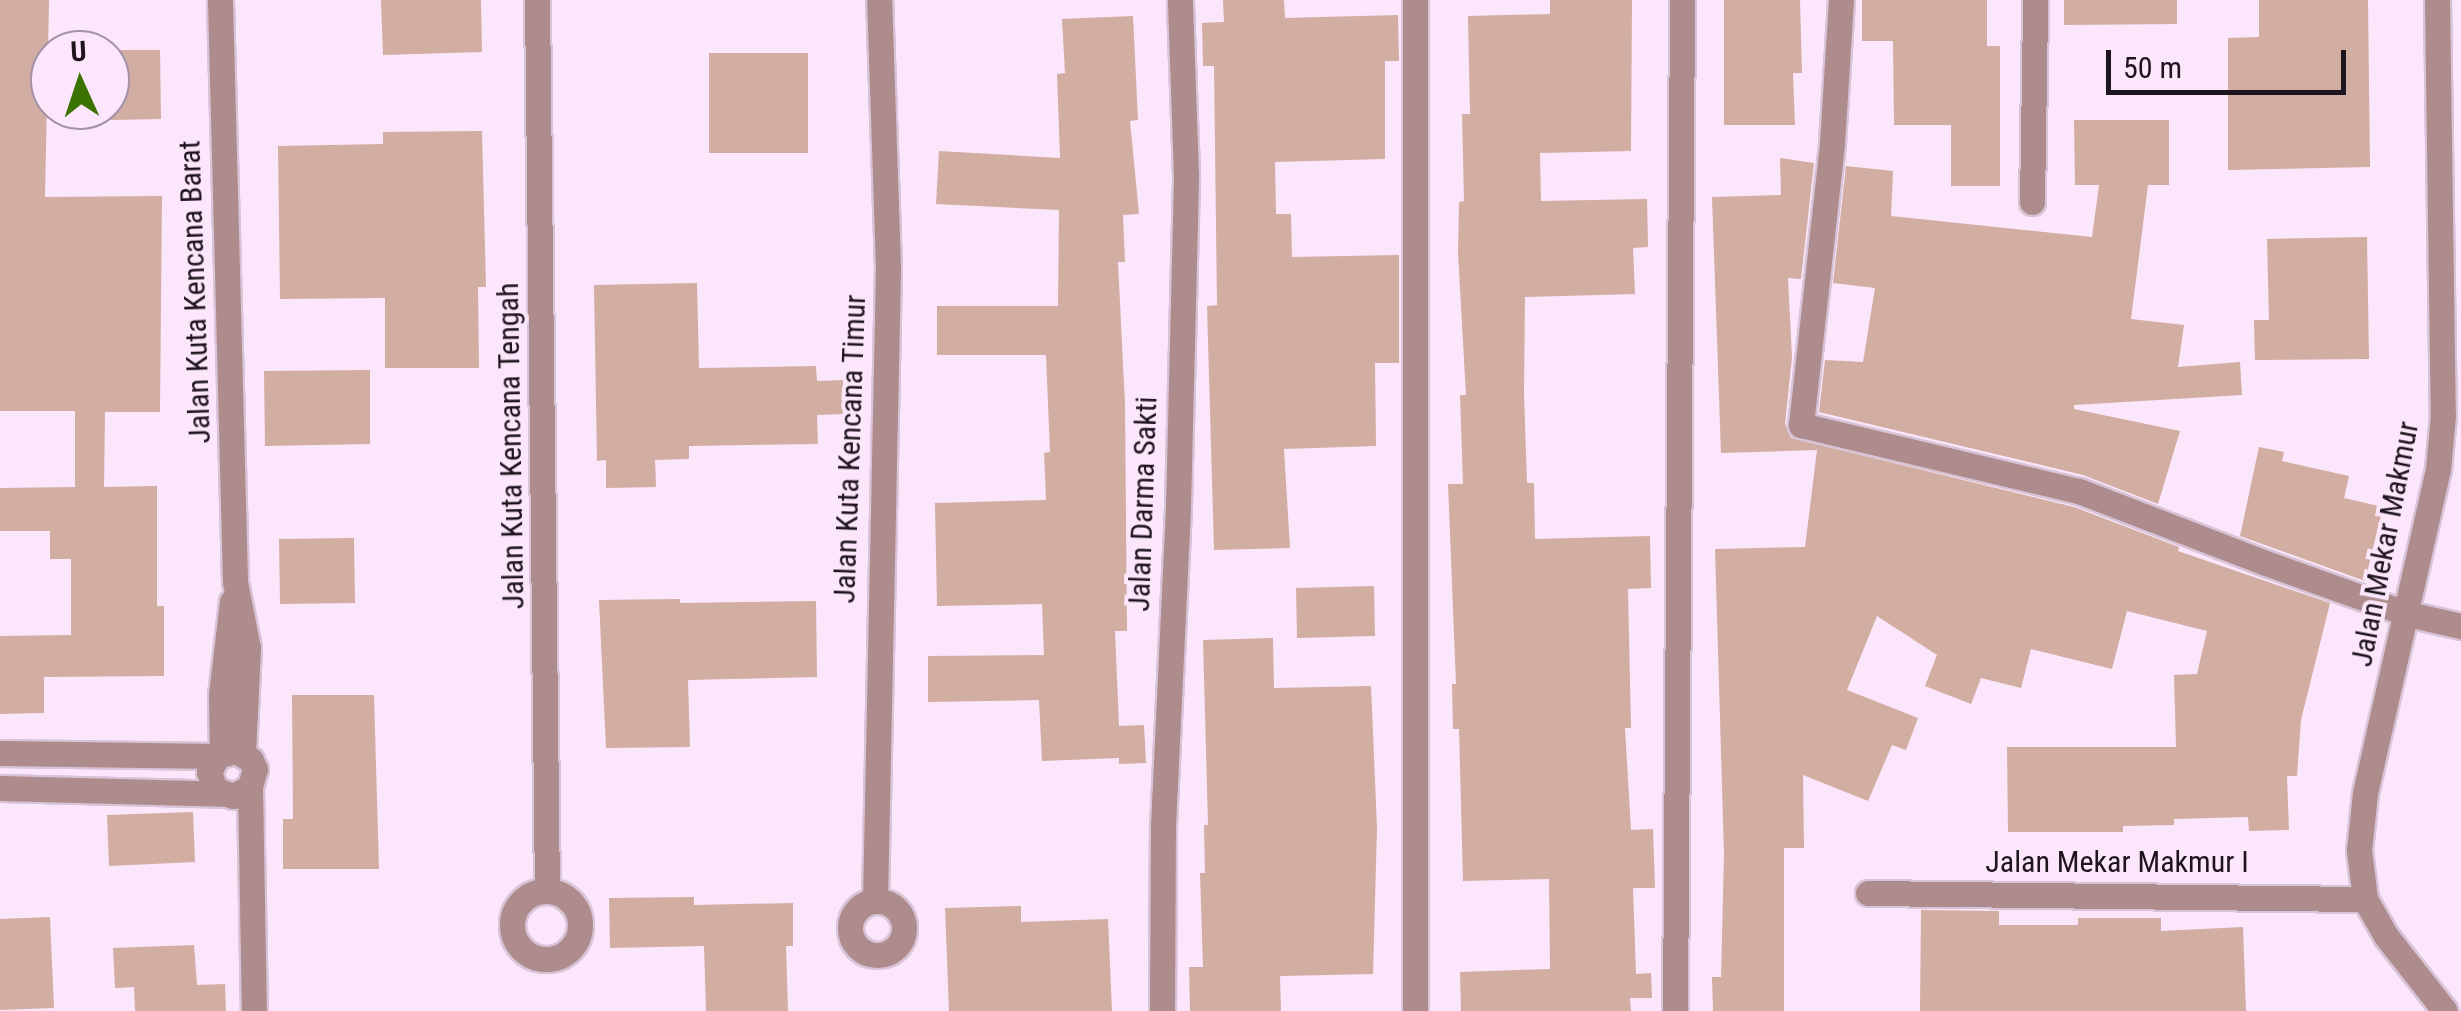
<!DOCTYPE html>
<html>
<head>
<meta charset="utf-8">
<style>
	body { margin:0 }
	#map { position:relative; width:2461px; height:1011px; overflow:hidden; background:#fce6fb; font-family:"Roboto Condensed",sans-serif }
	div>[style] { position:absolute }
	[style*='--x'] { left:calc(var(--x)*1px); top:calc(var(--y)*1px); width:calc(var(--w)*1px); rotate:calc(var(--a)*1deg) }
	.building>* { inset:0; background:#d1ada2 }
	.roads { filter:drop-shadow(2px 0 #d8c4d7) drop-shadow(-2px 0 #d8c4d7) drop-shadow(0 2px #d8c4d7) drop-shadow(0 -2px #d8c4d7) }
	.minor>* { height:25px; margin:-12.5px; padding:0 12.5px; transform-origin:12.5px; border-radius:12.5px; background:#ae8b8c }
	.minor>.ring { margin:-12.5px; padding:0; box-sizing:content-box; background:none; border:25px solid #ae8b8c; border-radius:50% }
	span { translate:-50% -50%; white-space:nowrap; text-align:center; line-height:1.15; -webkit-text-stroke:8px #fce6fb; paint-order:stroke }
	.street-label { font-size:30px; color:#1d141d }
	.north { position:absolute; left:30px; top:30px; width:100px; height:100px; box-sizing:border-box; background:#fce6fb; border:2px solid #a392a2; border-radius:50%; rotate:357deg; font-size:28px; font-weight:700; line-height:40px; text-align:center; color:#1d141d }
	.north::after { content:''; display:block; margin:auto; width:35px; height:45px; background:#3b7301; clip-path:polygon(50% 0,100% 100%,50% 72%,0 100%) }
	.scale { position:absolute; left:2106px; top:50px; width:240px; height:45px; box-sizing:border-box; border:5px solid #1d141d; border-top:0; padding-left:12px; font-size:30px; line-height:35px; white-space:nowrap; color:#1d141d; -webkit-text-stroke:8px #fce6fb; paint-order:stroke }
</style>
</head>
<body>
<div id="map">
	<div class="building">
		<div style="clip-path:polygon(0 0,49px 0,45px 197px,162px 196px,160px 412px,105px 412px,104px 487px,157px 486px,157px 606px,164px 606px,164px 676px,44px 677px,44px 713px,0 714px,0 636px,71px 635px,71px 559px,50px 559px,50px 531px,0 531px,0 488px,75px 487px,75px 411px,0 411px)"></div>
		<div style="clip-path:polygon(381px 0,481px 0,482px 52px,383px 55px)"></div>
		<div style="clip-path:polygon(1223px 0,1284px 0,1285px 18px,1398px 15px,1399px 61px,1385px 61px,1385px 159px,1275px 162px,1276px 214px,1291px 214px,1292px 257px,1399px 255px,1399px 363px,1375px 363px,1376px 446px,1284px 449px,1290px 548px,1214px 550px,1207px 306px,1217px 305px,1214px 66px,1203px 66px,1202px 23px,1224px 22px)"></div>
		<div style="clip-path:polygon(1550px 0,1632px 0,1631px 151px,1540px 153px,1541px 201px,1647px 199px,1648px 247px,1633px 248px,1635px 294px,1525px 297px,1524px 393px,1527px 483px,1534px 483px,1535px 539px,1650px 536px,1651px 588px,1628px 589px,1631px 728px,1625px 728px,1631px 830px,1653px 829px,1655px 888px,1633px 888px,1636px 974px,1651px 973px,1652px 998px,1630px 998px,1631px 1011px,1461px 1011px,1460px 972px,1550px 969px,1549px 879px,1463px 881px,1459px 729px,1453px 729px,1452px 684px,1456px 684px,1448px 484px,1463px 484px,1460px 395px,1466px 395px,1458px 253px,1459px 202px,1464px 201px,1462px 114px,1470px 114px,1468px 16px,1550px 14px)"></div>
		<div style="clip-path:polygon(1724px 0,1800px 0,1802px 73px,1793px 73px,1795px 125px,1724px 125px)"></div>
		<div style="clip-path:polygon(1862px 0,1987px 0,1987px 46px,2000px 46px,2000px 186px,1951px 186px,1951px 125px,1894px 125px,1893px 41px,1862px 41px)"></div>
		<div style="clip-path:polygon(2064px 0,2177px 0,2177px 24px,2064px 25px)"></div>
		<div style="clip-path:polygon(2259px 0,2368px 0,2370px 167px,2228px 170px,2228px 38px,2259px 37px)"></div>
		<div style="clip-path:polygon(1133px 16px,1138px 120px,1130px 121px,1139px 214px,1123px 215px,1125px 262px,1118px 262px,1125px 404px,1127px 631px,1115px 631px,1119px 726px,1144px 725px,1146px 763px,1119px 764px,1119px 758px,1042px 761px,1039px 700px,928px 702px,928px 656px,1044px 655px,1042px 604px,937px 606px,935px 503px,1046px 500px,1044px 453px,1050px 452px,1046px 355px,937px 355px,937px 306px,1058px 306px,1059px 210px,936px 204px,939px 151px,1060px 158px,1057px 74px,1065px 73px,1062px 19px)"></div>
		<div style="clip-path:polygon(110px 50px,160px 50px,161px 119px,110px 120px)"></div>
		<div style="clip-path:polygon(709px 53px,808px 53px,808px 153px,709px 153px)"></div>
		<div style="clip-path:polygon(2074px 120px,2169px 120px,2169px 185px,2148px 185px,2131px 319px,2184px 325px,2178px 367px,2240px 362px,2242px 395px,2074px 405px,2074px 409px,2180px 431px,2158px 504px,2083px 475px,1819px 412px,1825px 360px,1863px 362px,1875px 288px,1833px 283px,1846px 166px,1893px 171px,1891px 216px,2092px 237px,2099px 185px,2075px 185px)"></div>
		<div style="clip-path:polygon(482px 131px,486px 287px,478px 287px,479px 368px,385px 368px,385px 298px,280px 299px,278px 146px,383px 144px,383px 132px)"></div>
		<div style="clip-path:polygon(1780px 158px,1814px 163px,1801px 279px,1788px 278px,1792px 357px,1785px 424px,1791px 438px,2074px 507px,2179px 547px,2178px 551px,2330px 603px,2301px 720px,2297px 776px,2287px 776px,2289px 830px,2249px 831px,2248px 817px,2174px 819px,2174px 825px,2123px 826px,2123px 832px,2008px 832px,2007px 747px,2176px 747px,2174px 675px,2197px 674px,2207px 631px,2127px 611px,2112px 669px,2031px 649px,2021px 688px,1981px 678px,1971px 704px,1925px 686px,1937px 655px,1877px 616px,1847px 690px,1918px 718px,1906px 750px,1892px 745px,1868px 801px,1803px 775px,1804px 848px,1784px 848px,1784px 1011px,1713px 1011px,1712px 977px,1721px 977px,1724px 854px,1715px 549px,1805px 547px,1817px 450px,1721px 453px,1712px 197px,1781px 195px)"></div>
		<div style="clip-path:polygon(2367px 237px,2369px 359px,2255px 360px,2254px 320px,2269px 320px,2267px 239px)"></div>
		<div style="clip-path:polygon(697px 283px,699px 368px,816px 366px,817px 381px,843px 380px,843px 414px,817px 415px,818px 444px,689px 446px,689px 459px,655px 460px,656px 487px,606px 488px,606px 460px,597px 461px,594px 285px)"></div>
		<div style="clip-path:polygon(370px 370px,370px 444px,265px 446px,264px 371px)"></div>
		<div style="clip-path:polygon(2259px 447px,2284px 452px,2282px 461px,2349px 476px,2344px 498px,2383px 507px,2365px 581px,2240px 536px)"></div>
		<div style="clip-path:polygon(354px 538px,355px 603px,280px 604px,279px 539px)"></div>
		<div style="clip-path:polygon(1374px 586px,1375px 636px,1297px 638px,1296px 588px)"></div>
		<div style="clip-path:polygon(680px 599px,680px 603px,816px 601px,817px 677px,688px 680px,690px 747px,606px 748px,599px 600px)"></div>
		<div style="clip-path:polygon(1273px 638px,1274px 688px,1371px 686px,1377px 828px,1373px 974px,1280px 976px,1281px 1011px,1190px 1011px,1189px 967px,1203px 967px,1200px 873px,1205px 873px,1204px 825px,1208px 825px,1203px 640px)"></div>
		<div style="clip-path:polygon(292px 695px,374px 695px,379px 869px,283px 869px,283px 819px,293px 819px)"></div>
		<div style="clip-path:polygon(193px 812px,195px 862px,109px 866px,107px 815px)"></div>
		<div style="clip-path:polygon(694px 897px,694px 905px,793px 903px,793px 946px,786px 946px,788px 1011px,706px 1011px,704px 946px,610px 948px,609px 898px)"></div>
		<div style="clip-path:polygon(1021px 906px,1021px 922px,1108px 919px,1112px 1011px,949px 1011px,945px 908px)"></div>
		<div style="clip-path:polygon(1921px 910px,1999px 911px,1999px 925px,2078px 925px,2078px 918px,2161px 918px,2161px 931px,2243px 927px,2246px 1011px,1920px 1011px)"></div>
		<div style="clip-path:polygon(50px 917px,54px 1008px,0 1010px,0 919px)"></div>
		<div style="clip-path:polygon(194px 945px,197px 985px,225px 984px,226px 1011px,135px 1011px,134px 987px,115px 988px,113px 948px)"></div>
	</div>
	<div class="roads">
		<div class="minor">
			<div style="--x:220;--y:0;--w:582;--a:88.52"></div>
			<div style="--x:235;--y:582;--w:67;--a:78.9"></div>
			<div style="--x:248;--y:648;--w:105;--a:92.7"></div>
			<div style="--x:537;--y:0;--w:890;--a:89.36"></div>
			<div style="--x:1841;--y:0;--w:144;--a:93.6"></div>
			<div style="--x:1832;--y:144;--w:283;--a:96.3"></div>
			<div style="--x:1801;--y:425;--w:286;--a:13.4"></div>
			<div style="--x:2079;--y:491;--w:197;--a:21.1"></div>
			<div style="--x:2263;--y:562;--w:154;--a:19.7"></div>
			<div style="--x:2408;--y:614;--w:54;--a:12.8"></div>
			<div style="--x:2437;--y:0;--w:415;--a:89.2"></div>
			<div style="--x:2443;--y:415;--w:54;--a:95.3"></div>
			<div style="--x:2438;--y:469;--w:332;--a:102.7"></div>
			<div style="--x:2365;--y:793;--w:57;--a:96"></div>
			<div style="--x:2359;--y:850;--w:49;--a:83"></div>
			<div style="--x:2365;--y:899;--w:43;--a:60.4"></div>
			<div style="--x:2386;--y:936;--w:95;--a:51.8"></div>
			<div style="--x:2032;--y:202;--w:202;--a:-89.1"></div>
			<div style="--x:0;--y:753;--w:217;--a:0.8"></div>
			<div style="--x:217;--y:756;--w:20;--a:-15"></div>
			<div style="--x:236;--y:751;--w:17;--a:31"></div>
			<div style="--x:251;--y:760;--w:10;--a:66"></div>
			<div style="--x:255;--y:769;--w:19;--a:106"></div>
			<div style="--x:250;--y:787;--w:19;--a:152"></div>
			<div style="--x:233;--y:796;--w:19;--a:-159"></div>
			<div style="--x:215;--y:789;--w:18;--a:-109"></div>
			<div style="--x:209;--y:772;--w:18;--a:-63"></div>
			<div style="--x:222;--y:753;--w:58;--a:-91"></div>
			<div style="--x:221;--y:695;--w:94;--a:-83.3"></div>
			<div style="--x:250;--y:787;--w:224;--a:89"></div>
			<div style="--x:0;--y:788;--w:223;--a:1.5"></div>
			<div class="ring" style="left:512px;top:891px;width:43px;height:43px"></div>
			<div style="--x:1868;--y:893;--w:497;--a:0.7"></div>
			<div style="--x:875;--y:900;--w:633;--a:-88.82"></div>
			<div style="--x:888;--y:267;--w:267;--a:-91.9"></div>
			<div class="ring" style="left:850px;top:901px;width:29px;height:29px"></div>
			<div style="--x:1162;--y:1011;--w:185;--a:-89.7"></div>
			<div style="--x:1163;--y:826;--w:319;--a:-87.3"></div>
			<div style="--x:1178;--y:507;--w:332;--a:-88.6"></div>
			<div style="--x:1186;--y:175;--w:175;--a:-92"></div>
			<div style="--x:1415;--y:1011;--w:1011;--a:-90"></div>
			<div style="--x:1675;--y:1011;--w:1011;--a:-89.6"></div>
		</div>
	</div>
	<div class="street-label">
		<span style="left:195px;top:292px;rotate:-92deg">Jalan Kuta Kencana Barat</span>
		<span style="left:511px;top:446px;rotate:-91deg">Jalan Kuta Kencana Tengah</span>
		<span style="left:850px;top:449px;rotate:-88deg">Jalan Kuta Kencana Timur</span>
		<span style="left:1143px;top:504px;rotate:-88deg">Jalan Darma Sakti</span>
		<span style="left:2385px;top:544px;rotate:-79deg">Jalan Mekar Makmur</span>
		<span style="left:2117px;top:862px">Jalan Mekar Makmur I</span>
	</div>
	<div class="north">U</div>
	<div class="scale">50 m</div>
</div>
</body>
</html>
